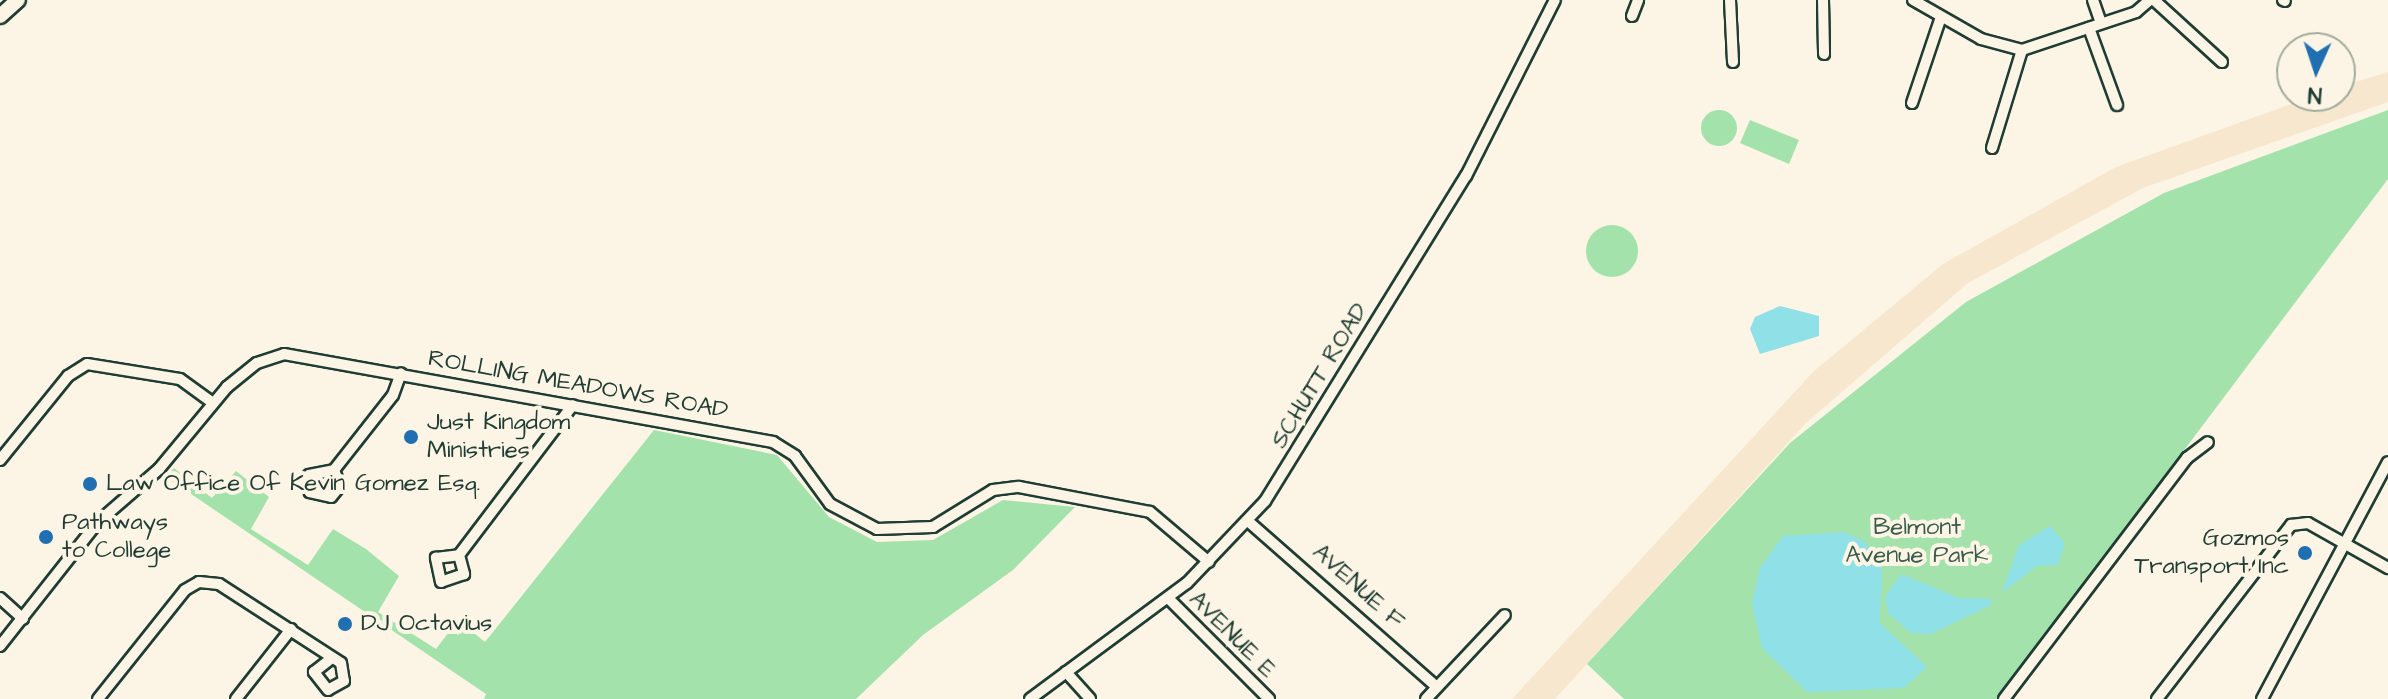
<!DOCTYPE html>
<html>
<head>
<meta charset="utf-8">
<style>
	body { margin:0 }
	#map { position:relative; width:2388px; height:699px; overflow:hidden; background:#fcf5e5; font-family:"Architects Daughter",sans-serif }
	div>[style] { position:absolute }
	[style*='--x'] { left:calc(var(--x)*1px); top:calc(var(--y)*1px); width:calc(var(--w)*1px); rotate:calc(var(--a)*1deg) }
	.built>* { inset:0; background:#f6e7ce }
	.green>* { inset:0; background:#a3e3ab }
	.round { border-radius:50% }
	.water>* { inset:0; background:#8fe0e7 }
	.roads { filter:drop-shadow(2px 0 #1f3d34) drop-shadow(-2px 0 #1f3d34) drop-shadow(0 2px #1f3d34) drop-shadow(0 -2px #1f3d34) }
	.minor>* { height:10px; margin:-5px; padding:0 5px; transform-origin:5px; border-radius:5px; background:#fcf5e5 }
	.highway>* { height:14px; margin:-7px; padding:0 7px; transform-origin:7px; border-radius:7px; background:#fcf5e5 }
	.dots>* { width:22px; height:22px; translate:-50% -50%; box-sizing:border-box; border:4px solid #fcf5e5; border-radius:50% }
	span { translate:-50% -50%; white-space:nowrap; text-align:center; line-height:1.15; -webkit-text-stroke:8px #fcf5e5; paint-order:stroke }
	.street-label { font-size:24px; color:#1f3d34 }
	.poi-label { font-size:24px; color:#1f3d34 }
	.left { translate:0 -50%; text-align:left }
	.right { translate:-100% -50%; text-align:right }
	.park-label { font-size:24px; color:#395e4c }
	.north { position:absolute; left:2276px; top:32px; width:80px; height:80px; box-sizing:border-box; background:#fcf5e5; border:2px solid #a4ab9e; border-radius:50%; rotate:183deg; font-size:22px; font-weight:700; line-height:32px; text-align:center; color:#1f3d34 }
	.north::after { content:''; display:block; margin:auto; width:28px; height:36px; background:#1f6fb2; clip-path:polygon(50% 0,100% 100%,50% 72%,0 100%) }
</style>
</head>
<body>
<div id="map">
	<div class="built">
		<div style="clip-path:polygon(2388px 72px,2388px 102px,2143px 188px,1968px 283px,1806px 423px,1555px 699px,1512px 699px,1814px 371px,1943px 264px,2116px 167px,2314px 96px,2340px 96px,2340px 87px)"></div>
	</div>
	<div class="green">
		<div style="clip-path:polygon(2388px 110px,2388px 179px,1997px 699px,1624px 699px,1587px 664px,1790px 443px,1966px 302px,2164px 193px)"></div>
		<div class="round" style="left:1701px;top:110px;width:36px;height:36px"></div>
		<div style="clip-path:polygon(1750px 120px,1799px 140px,1789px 164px,1740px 143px)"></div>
		<div class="round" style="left:1586px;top:225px;width:52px;height:52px"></div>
		<div style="clip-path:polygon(654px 430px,777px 455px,829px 517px,877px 542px,933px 540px,1003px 500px,1075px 507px,1013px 570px,923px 635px,856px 699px,484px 699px,486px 694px,166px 477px,174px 468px,212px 498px,236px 471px,269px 497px,251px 529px,308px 565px,333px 529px,366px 549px,399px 576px,378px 612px,436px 649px,458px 620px,485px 642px)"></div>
	</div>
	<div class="water">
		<div style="clip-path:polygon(1780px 306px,1819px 316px,1819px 336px,1760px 354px,1750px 329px,1755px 317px)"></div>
		<div style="clip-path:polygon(2050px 526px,2065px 543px,2058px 565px,2037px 566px,2002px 593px,2019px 545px)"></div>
		<div style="clip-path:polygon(1844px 532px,1865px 542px,1882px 569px,1880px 623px,1927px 667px,1904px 688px,1807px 692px,1762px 648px,1752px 603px,1760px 568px,1783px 536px)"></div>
		<div style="clip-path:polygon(1901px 574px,1959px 598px,1992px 599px,1991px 605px,1931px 634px,1911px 633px,1888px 613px,1885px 597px)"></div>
	</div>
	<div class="roads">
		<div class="minor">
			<div style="--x:1730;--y:0;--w:62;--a:87.2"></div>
			<div style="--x:1823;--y:0;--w:54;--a:88.9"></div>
			<div style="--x:1913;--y:0;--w:78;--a:29.8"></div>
			<div style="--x:1981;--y:39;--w:42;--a:15"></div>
			<div style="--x:2022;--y:50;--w:120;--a:-18.4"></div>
			<div style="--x:2136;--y:12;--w:18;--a:-41"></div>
			<div style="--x:2093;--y:0;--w:24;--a:71"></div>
			<div style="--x:2154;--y:0;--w:92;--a:42.4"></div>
			<div style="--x:2283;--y:0;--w:2;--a:27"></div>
			<div style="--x:1632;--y:16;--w:17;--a:-69"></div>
			<div style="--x:2089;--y:28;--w:82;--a:70"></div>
			<div style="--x:1912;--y:103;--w:91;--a:-71.4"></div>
			<div style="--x:1992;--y:148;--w:102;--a:-73"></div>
			<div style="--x:0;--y:460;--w:108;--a:-51"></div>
			<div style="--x:68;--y:376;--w:22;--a:-32"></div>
			<div style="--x:87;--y:364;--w:94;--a:9.2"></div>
			<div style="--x:180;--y:379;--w:41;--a:36"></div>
			<div style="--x:334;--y:470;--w:17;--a:69"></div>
			<div style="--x:340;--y:486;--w:14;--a:129"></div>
			<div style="--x:331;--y:497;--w:22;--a:-167"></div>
			<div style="--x:310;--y:492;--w:17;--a:-93"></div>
			<div style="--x:309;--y:475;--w:25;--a:-11"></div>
			<div style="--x:334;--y:470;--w:95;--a:-51.8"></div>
			<div style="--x:393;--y:395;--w:23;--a:-70"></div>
			<div style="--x:1249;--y:522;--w:250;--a:41.3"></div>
			<div style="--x:459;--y:555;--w:20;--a:75"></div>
			<div style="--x:464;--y:574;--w:24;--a:161"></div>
			<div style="--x:441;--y:582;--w:25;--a:-102"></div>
			<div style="--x:436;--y:558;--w:23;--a:-7"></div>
			<div style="--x:459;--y:555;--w:188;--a:-52.8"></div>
			<div style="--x:0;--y:598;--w:31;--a:42"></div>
			<div style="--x:1168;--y:598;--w:143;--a:45"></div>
			<div style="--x:0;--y:646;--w:158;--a:-51.7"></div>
			<div style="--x:98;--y:522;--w:81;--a:-41"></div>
			<div style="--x:159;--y:469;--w:107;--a:-50.3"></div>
			<div style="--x:227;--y:387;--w:38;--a:-39"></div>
			<div style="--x:257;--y:363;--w:28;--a:-18"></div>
			<div style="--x:284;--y:354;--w:497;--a:10.2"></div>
			<div style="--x:773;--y:442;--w:26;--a:32"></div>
			<div style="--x:795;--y:456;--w:59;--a:53.9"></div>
			<div style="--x:830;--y:504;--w:53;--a:28"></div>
			<div style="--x:877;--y:529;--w:56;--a:-2"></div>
			<div style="--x:933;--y:527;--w:70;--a:-31.7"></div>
			<div style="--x:993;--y:490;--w:26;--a:-7"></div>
			<div style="--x:1019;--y:487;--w:133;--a:10.8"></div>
			<div style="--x:1150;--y:512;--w:77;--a:40.3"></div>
			<div style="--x:1066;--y:672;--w:36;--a:48"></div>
			<div style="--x:98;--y:699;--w:139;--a:-51.4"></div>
			<div style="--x:185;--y:590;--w:16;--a:-30"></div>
			<div style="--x:199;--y:582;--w:20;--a:6"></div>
			<div style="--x:219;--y:584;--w:145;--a:32.9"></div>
			<div style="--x:341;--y:663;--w:18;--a:81"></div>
			<div style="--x:344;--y:681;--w:18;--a:151"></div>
			<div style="--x:328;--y:690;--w:23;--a:-128"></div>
			<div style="--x:314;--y:672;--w:23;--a:-38"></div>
			<div style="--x:236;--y:699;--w:89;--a:-51.8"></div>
			<div style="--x:1030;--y:699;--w:195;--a:-36.5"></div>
			<div style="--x:1187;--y:583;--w:113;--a:-46.4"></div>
			<div style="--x:1265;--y:501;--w:382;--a:-58.3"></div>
			<div style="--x:1466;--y:176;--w:197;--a:-63.2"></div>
			<div style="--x:1426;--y:699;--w:115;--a:-46.8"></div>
			<div style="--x:2004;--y:699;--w:303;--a:-52.8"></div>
			<div style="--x:2187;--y:458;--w:26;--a:-37"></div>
			<div style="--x:2157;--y:699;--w:220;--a:-52.4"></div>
			<div style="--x:2291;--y:525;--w:17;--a:-7"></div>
			<div style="--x:2308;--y:523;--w:92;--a:29.4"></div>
			<div style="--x:2262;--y:699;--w:268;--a:-62"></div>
		</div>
		<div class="highway">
			<div style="--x:0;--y:16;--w:24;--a:-42"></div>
		</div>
	</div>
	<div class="dots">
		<div style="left:411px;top:437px;background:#1f6fb2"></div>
		<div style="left:90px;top:484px;background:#1f6fb2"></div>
		<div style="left:46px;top:537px;background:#1f6fb2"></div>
		<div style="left:2305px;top:553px;background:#1f6fb2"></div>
		<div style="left:345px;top:624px;background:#1f6fb2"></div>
	</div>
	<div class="street-label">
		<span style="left:1320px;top:376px;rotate:-59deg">SCHUTT ROAD</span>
		<span style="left:578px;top:385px;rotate:10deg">ROLLING MEADOWS ROAD</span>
		<span style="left:1358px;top:587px;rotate:42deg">AVENUE F</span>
		<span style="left:1232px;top:635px;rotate:45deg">AVENUE E</span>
	</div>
	<div class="poi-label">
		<span class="left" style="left:427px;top:437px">Just Kingdom<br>Ministries</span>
		<span class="left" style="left:106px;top:484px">Law Office Of Kevin Gomez Esq.</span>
		<span class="left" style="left:62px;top:537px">Pathways<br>to College</span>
		<span class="right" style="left:2289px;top:553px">Gozmos<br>Transport Inc</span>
		<span class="left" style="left:361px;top:624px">DJ Octavius</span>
	</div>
	<div class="park-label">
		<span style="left:1917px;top:542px">Belmont<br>Avenue Park</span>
	</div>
	<div class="north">N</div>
</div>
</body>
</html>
